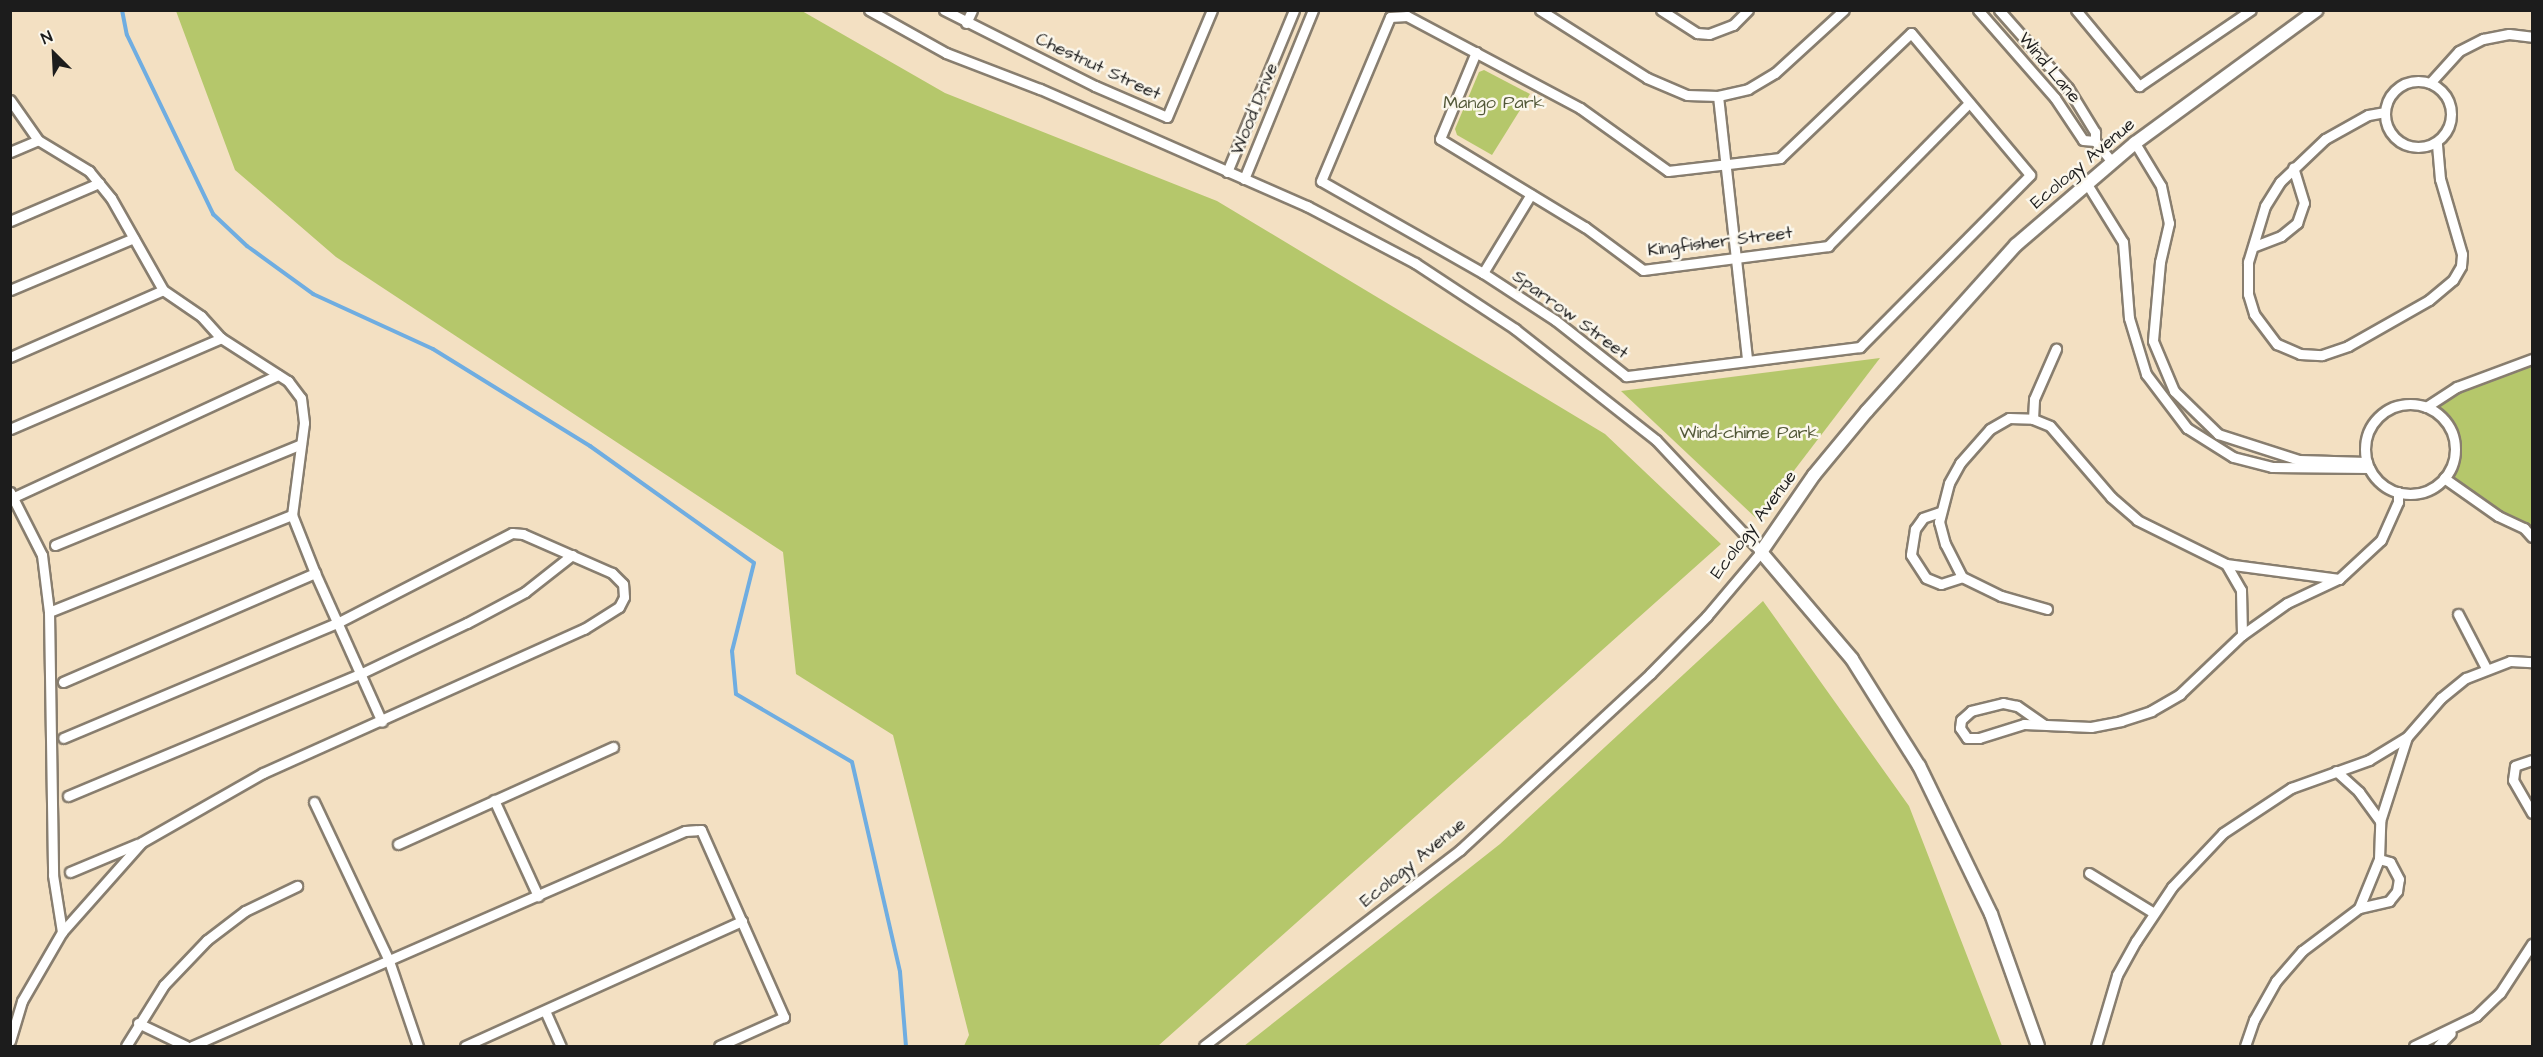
<!DOCTYPE html>
<html>
<head>
<meta charset="utf-8">
<style>
	body { margin:0 }
	#map { position:relative; width:2543px; height:1057px; overflow:hidden; background:#f3e0c2; font-family:"Architects Daughter",sans-serif }
	div>[style] { position:absolute }
	[style*='--x'] { left:calc(var(--x)*1px); top:calc(var(--y)*1px); width:calc(var(--w)*1px); rotate:calc(var(--a)*1deg) }
	.green>* { inset:0; background:#b5c76b }
	.stream>* { height:4px; margin:-2px; padding:0 2px; transform-origin:2px; border-radius:2px; background:#6fade1 }
	.roads { filter:drop-shadow(2px 0 #887e6f) drop-shadow(-2px 0 #887e6f) drop-shadow(0 2px #887e6f) drop-shadow(0 -2px #887e6f) }
	.minor>* { height:9px; margin:-4.5px; padding:0 4.5px; transform-origin:4.5px; border-radius:4.5px; background:#fff }
	.minor>.ring { margin:-4.5px; padding:0; box-sizing:content-box; background:none; border:9px solid #fff; border-radius:50% }
	.tertiary>* { height:12px; margin:-6px; padding:0 6px; transform-origin:6px; border-radius:6px; background:#fff }
	span { translate:-50% -50%; white-space:nowrap; text-align:center; line-height:1.15; -webkit-text-stroke:5px #fbf7ec; paint-order:stroke }
	.street-label { font-size:18px; color:#1c1c1c }
	.park-label { font-size:18px; color:#525838 }
	.frame { position:absolute; inset:0; border:12px solid #1c1c1c; pointer-events:none }
	.north { position:absolute; left:24px; top:24px; width:60px; height:60px; -webkit-text-stroke:4px #fbf7ec; paint-order:stroke; rotate:336deg; font-size:16px; font-weight:700; line-height:24px; text-align:center; color:#1c1c1c }
	.north::after { content:''; display:block; margin:auto; width:21px; height:27px; background:#1c1c1c; clip-path:polygon(50% 0,100% 100%,50% 72%,0 100%) }
</style>
</head>
<body>
<div id="map">
	<div class="green">
		<div style="clip-path:polygon(176px 11px,802px 11px,945px 93px,1217px 201px,1605px 434px,1721px 544px,1158px 1046px,964px 1046px,969px 1035px,893px 735px,796px 674px,783px 552px,336px 257px,235px 170px)"></div>
		<div style="clip-path:polygon(1484px 70px,1530px 94px,1492px 155px,1457px 135px,1455px 129px,1479px 72px)"></div>
		<div style="clip-path:polygon(1880px 358px,1757px 519px,1621px 391px)"></div>
		<div style="clip-path:polygon(2532px 359px,2532px 537px,2444px 478px,2455px 452px,2454px 438px,2448px 425px,2426px 407px,2457px 387px)"></div>
		<div style="clip-path:polygon(1763px 601px,1909px 806px,2002px 1046px,1244px 1046px,1500px 844px)"></div>
	</div>
	<div class="stream">
		<div style="--x:122;--y:10;--w:25;--a:79"></div>
		<div style="--x:127;--y:35;--w:199;--a:64.3"></div>
		<div style="--x:213;--y:214;--w:47;--a:43.3"></div>
		<div style="--x:247;--y:246;--w:82;--a:36"></div>
		<div style="--x:313;--y:294;--w:132;--a:24.6"></div>
		<div style="--x:433;--y:349;--w:185;--a:31.7"></div>
		<div style="--x:590;--y:446;--w:201;--a:35.5"></div>
		<div style="--x:754;--y:563;--w:91;--a:104"></div>
		<div style="--x:732;--y:651;--w:43;--a:84.7"></div>
		<div style="--x:736;--y:694;--w:134;--a:30.4"></div>
		<div style="--x:852;--y:762;--w:215;--a:77.1"></div>
		<div style="--x:900;--y:972;--w:74;--a:85.4"></div>
	</div>
	<div class="roads">
		<div class="minor">
			<div style="--x:869;--y:10;--w:88;--a:29.2"></div>
			<div style="--x:946;--y:53;--w:101;--a:21"></div>
			<div style="--x:1040;--y:89;--w:292;--a:23.7"></div>
			<div style="--x:1307;--y:206;--w:122;--a:27.8"></div>
			<div style="--x:1415;--y:263;--w:120;--a:33.4"></div>
			<div style="--x:1515;--y:329;--w:179;--a:38.2"></div>
			<div style="--x:1656;--y:440;--w:154;--a:46.8"></div>
			<div style="--x:1761;--y:552;--w:84;--a:130.2"></div>
			<div style="--x:1707;--y:616;--w:81;--a:134.5"></div>
			<div style="--x:1650;--y:674;--w:259;--a:137.2"></div>
			<div style="--x:1460;--y:850;--w:322;--a:142.6"></div>
			<div style="--x:944;--y:10;--w:169;--a:26.7"></div>
			<div style="--x:1095;--y:86;--w:78;--a:23.3"></div>
			<div style="--x:1167;--y:117;--w:116;--a:-67.2"></div>
			<div style="--x:1540;--y:10;--w:127;--a:32.4"></div>
			<div style="--x:1647;--y:78;--w:43;--a:23"></div>
			<div style="--x:1687;--y:95;--w:31;--a:2"></div>
			<div style="--x:1718;--y:96;--w:31;--a:-13"></div>
			<div style="--x:1748;--y:89;--w:31;--a:-31"></div>
			<div style="--x:1775;--y:73;--w:93;--a:-42.4"></div>
			<div style="--x:1661;--y:10;--w:43;--a:32.6"></div>
			<div style="--x:1697;--y:33;--w:12;--a:5"></div>
			<div style="--x:1709;--y:34;--w:26;--a:-21"></div>
			<div style="--x:1733;--y:25;--w:21;--a:-45"></div>
			<div style="--x:1978;--y:10;--w:117;--a:48.8"></div>
			<div style="--x:2055;--y:98;--w:50;--a:56.3"></div>
			<div style="--x:2083;--y:140;--w:12;--a:5"></div>
			<div style="--x:1999;--y:10;--w:104;--a:48.5"></div>
			<div style="--x:2068;--y:88;--w:52;--a:58.5"></div>
			<div style="--x:2095;--y:132;--w:9;--a:90"></div>
			<div style="--x:2095;--y:141;--w:27;--a:51"></div>
			<div style="--x:2076;--y:10;--w:99;--a:50.3"></div>
			<div style="--x:2139;--y:86;--w:135;--a:-34.2"></div>
			<div style="--x:1407;--y:16;--w:196;--a:28"></div>
			<div style="--x:1580;--y:108;--w:108;--a:35.6"></div>
			<div style="--x:1668;--y:171;--w:113;--a:-6.6"></div>
			<div style="--x:1780;--y:158;--w:181;--a:-43.7"></div>
			<div style="--x:1911;--y:33;--w:185;--a:50"></div>
			<div style="--x:2030;--y:175;--w:242;--a:134.7"></div>
			<div style="--x:1860;--y:347;--w:236;--a:172.9"></div>
			<div style="--x:1626;--y:376;--w:90;--a:-141.7"></div>
			<div style="--x:1555;--y:320;--w:86;--a:-146.9"></div>
			<div style="--x:1483;--y:273;--w:186;--a:-150.4"></div>
			<div style="--x:1321;--y:181;--w:178;--a:-67.2"></div>
			<div style="--x:1390;--y:17;--w:17;--a:-3"></div>
			<div style="--x:966;--y:23;--w:14;--a:-65"></div>
			<div style="--x:1476;--y:52;--w:94;--a:112.5"></div>
			<div style="--x:1440;--y:139;--w:170;--a:31.3"></div>
			<div style="--x:1585;--y:227;--w:72;--a:36.6"></div>
			<div style="--x:1643;--y:270;--w:187;--a:-7.4"></div>
			<div style="--x:1828;--y:246;--w:201;--a:-45.4"></div>
			<div class="ring" style="left:2385px;top:81px;width:57px;height:57px"></div>
			<div style="--x:2430;--y:83;--w:43;--a:-47.8"></div>
			<div style="--x:2459;--y:51;--w:27;--a:-27"></div>
			<div style="--x:2483;--y:39;--w:26;--a:-11"></div>
			<div style="--x:2509;--y:34;--w:23;--a:7"></div>
			<div style="--x:1718;--y:96;--w:266;--a:83.7"></div>
			<div style="--x:10;--y:100;--w:49;--a:55"></div>
			<div style="--x:38;--y:140;--w:60;--a:31.3"></div>
			<div style="--x:89;--y:171;--w:35;--a:51"></div>
			<div style="--x:111;--y:198;--w:106;--a:60.5"></div>
			<div style="--x:163;--y:290;--w:46;--a:34.4"></div>
			<div style="--x:201;--y:316;--w:30;--a:48"></div>
			<div style="--x:221;--y:338;--w:80;--a:32.7"></div>
			<div style="--x:288;--y:381;--w:21;--a:53"></div>
			<div style="--x:301;--y:398;--w:25;--a:83"></div>
			<div style="--x:304;--y:423;--w:93;--a:97.4"></div>
			<div style="--x:292;--y:515;--w:62;--a:68.4"></div>
			<div style="--x:2385;--y:112;--w:17;--a:170"></div>
			<div style="--x:2368;--y:115;--w:49;--a:150.8"></div>
			<div style="--x:2325;--y:139;--w:62;--a:136.3"></div>
			<div style="--x:2280;--y:182;--w:28;--a:122"></div>
			<div style="--x:2265;--y:206;--w:59;--a:106.9"></div>
			<div style="--x:2248;--y:262;--w:32;--a:90"></div>
			<div style="--x:2248;--y:294;--w:21;--a:73"></div>
			<div style="--x:2254;--y:314;--w:38;--a:53"></div>
			<div style="--x:2277;--y:344;--w:25;--a:23"></div>
			<div style="--x:2300;--y:354;--w:22;--a:3"></div>
			<div style="--x:2322;--y:355;--w:28;--a:-19"></div>
			<div style="--x:2348;--y:346;--w:93;--a:-29.6"></div>
			<div style="--x:2429;--y:300;--w:31;--a:-40"></div>
			<div style="--x:2453;--y:280;--w:16;--a:-60"></div>
			<div style="--x:2461;--y:266;--w:12;--a:-85"></div>
			<div style="--x:2462;--y:254;--w:78;--a:-106.3"></div>
			<div style="--x:2440;--y:179;--w:37;--a:-95"></div>
			<div style="--x:2135;--y:143;--w:50;--a:58.8"></div>
			<div style="--x:2161;--y:186;--w:38;--a:78"></div>
			<div style="--x:2169;--y:223;--w:40;--a:103"></div>
			<div style="--x:2160;--y:262;--w:79;--a:95.1"></div>
			<div style="--x:2153;--y:341;--w:54;--a:67.2"></div>
			<div style="--x:2174;--y:391;--w:62;--a:44.3"></div>
			<div style="--x:2218;--y:434;--w:85;--a:17.8"></div>
			<div style="--x:2299;--y:460;--w:68;--a:1.7"></div>
			<div style="--x:10;--y:152;--w:30;--a:-23"></div>
			<div style="--x:1227;--y:172;--w:175;--a:-67.5"></div>
			<div style="--x:1244;--y:179;--w:183;--a:-67.8"></div>
			<div style="--x:2087;--y:184;--w:68;--a:58.2"></div>
			<div style="--x:2123;--y:242;--w:76;--a:85.5"></div>
			<div style="--x:2129;--y:318;--w:59;--a:73.1"></div>
			<div style="--x:2146;--y:374;--w:68;--a:52.8"></div>
			<div style="--x:2187;--y:428;--w:54;--a:32.2"></div>
			<div style="--x:2233;--y:457;--w:40;--a:14.4"></div>
			<div style="--x:2272;--y:467;--w:97;--a:0.6"></div>
			<div style="--x:10;--y:221;--w:97;--a:-23.1"></div>
			<div style="--x:2255;--y:246;--w:28;--a:-21"></div>
			<div style="--x:2281;--y:236;--w:21;--a:-39"></div>
			<div style="--x:2297;--y:223;--w:21;--a:-71"></div>
			<div style="--x:2304;--y:203;--w:37;--a:-107"></div>
			<div style="--x:1483;--y:273;--w:92;--a:-58.7"></div>
			<div style="--x:10;--y:290;--w:134;--a:-22.8"></div>
			<div style="--x:10;--y:357;--w:167;--a:-23.6"></div>
			<div class="ring" style="left:2365px;top:404px;width:81px;height:81px"></div>
			<div style="--x:2426;--y:407;--w:37;--a:-33"></div>
			<div style="--x:2457;--y:387;--w:80;--a:-20.5"></div>
			<div style="--x:2033;--y:419;--w:20;--a:-87"></div>
			<div style="--x:2034;--y:399;--w:55;--a:-66.3"></div>
			<div style="--x:10;--y:429;--w:230;--a:-23.3"></div>
			<div style="--x:2444;--y:478;--w:66;--a:35.1"></div>
			<div style="--x:2498;--y:516;--w:29;--a:25"></div>
			<div style="--x:2524;--y:528;--w:12;--a:48"></div>
			<div style="--x:10;--y:492;--w:71;--a:63.1"></div>
			<div style="--x:42;--y:555;--w:57;--a:83"></div>
			<div style="--x:49;--y:612;--w:263;--a:89.1"></div>
			<div style="--x:53;--y:875;--w:58;--a:81"></div>
			<div style="--x:14;--y:497;--w:291;--a:-24.8"></div>
			<div style="--x:1940;--y:512;--w:18;--a:161"></div>
			<div style="--x:1923;--y:518;--w:14;--a:126"></div>
			<div style="--x:1915;--y:529;--w:26;--a:99"></div>
			<div style="--x:1911;--y:555;--w:27;--a:57"></div>
			<div style="--x:1926;--y:578;--w:16;--a:22"></div>
			<div style="--x:1941;--y:584;--w:22;--a:-18"></div>
			<div style="--x:55;--y:545;--w:266;--a:-22.3"></div>
			<div style="--x:2226;--y:564;--w:30;--a:60"></div>
			<div style="--x:2241;--y:590;--w:45;--a:88.7"></div>
			<div style="--x:2242;--y:635;--w:55;--a:-35.4"></div>
			<div style="--x:2287;--y:603;--w:56;--a:-25.2"></div>
			<div style="--x:2047;--y:609;--w:48;--a:-164.2"></div>
			<div style="--x:2001;--y:596;--w:43;--a:-154"></div>
			<div style="--x:1962;--y:577;--w:37;--a:-117"></div>
			<div style="--x:1945;--y:544;--w:23;--a:-105"></div>
			<div style="--x:1939;--y:522;--w:40;--a:-75.6"></div>
			<div style="--x:1949;--y:483;--w:23;--a:-61"></div>
			<div style="--x:1960;--y:463;--w:45;--a:-48.6"></div>
			<div style="--x:1990;--y:429;--w:22;--a:-30"></div>
			<div style="--x:2009;--y:418;--w:24;--a:2"></div>
			<div style="--x:2033;--y:419;--w:18;--a:22"></div>
			<div style="--x:2050;--y:426;--w:94;--a:49.3"></div>
			<div style="--x:2111;--y:497;--w:35;--a:41"></div>
			<div style="--x:2137;--y:520;--w:99;--a:26.3"></div>
			<div style="--x:2226;--y:564;--w:114;--a:7.6"></div>
			<div style="--x:2339;--y:579;--w:57;--a:-42.9"></div>
			<div style="--x:2381;--y:540;--w:42;--a:-65.9"></div>
			<div style="--x:2398;--y:502;--w:10;--a:-90"></div>
			<div style="--x:49;--y:612;--w:262;--a:-21.8"></div>
			<div style="--x:2458;--y:614;--w:61;--a:62.6"></div>
			<div style="--x:63;--y:682;--w:275;--a:-23.4"></div>
			<div style="--x:315;--y:573;--w:163;--a:65.8"></div>
			<div style="--x:2043;--y:724;--w:32;--a:-145"></div>
			<div style="--x:2017;--y:706;--w:14;--a:-168"></div>
			<div style="--x:2003;--y:703;--w:33;--a:166"></div>
			<div style="--x:1971;--y:711;--w:13;--a:138"></div>
			<div style="--x:1961;--y:720;--w:8;--a:97"></div>
			<div style="--x:1960;--y:728;--w:12;--a:55"></div>
			<div style="--x:1967;--y:738;--w:12;--a:0"></div>
			<div style="--x:1979;--y:738;--w:47;--a:-17.3"></div>
			<div style="--x:2024;--y:724;--w:67;--a:2.6"></div>
			<div style="--x:2091;--y:727;--w:31;--a:-11"></div>
			<div style="--x:2121;--y:721;--w:32;--a:-18"></div>
			<div style="--x:2151;--y:711;--w:34;--a:-30"></div>
			<div style="--x:2180;--y:694;--w:86;--a:-43.6"></div>
			<div style="--x:2532;--y:760;--w:18;--a:161"></div>
			<div style="--x:2515;--y:766;--w:14;--a:98"></div>
			<div style="--x:2513;--y:780;--w:38;--a:60"></div>
			<div style="--x:2336;--y:771;--w:31;--a:42"></div>
			<div style="--x:2359;--y:792;--w:36;--a:54"></div>
			<div style="--x:68;--y:796;--w:319;--a:-22.7"></div>
			<div style="--x:362;--y:673;--w:116;--a:-25.5"></div>
			<div style="--x:467;--y:623;--w:66;--a:-28.1"></div>
			<div style="--x:525;--y:592;--w:60;--a:-38.2"></div>
			<div style="--x:494;--y:800;--w:106;--a:65.4"></div>
			<div style="--x:314;--y:802;--w:176;--a:64.7"></div>
			<div style="--x:389;--y:961;--w:90;--a:71.2"></div>
			<div style="--x:398;--y:844;--w:236;--a:-24.3"></div>
			<div style="--x:70;--y:872;--w:73;--a:-22.7"></div>
			<div style="--x:2089;--y:873;--w:76;--a:31.6"></div>
			<div style="--x:2359;--y:908;--w:53;--a:-67.8"></div>
			<div style="--x:2379;--y:859;--w:38;--a:-88"></div>
			<div style="--x:2380;--y:821;--w:88;--a:-72.2"></div>
			<div style="--x:546;--y:1013;--w:36;--a:66"></div>
			<div style="--x:138;--y:1023;--w:53;--a:25.6"></div>
			<div style="--x:10;--y:1041;--w:42;--a:-73.3"></div>
			<div style="--x:22;--y:1001;--w:80;--a:-59.9"></div>
			<div style="--x:62;--y:932;--w:120;--a:-48.4"></div>
			<div style="--x:142;--y:842;--w:139;--a:-29.7"></div>
			<div style="--x:263;--y:773;--w:352;--a:-24.2"></div>
			<div style="--x:584;--y:629;--w:41;--a:-32.2"></div>
			<div style="--x:619;--y:607;--w:11;--a:-63"></div>
			<div style="--x:624;--y:597;--w:13;--a:-94"></div>
			<div style="--x:623;--y:584;--w:16;--a:-135"></div>
			<div style="--x:612;--y:573;--w:97;--a:-156.3"></div>
			<div style="--x:523;--y:534;--w:11;--a:-175"></div>
			<div style="--x:512;--y:533;--w:195;--a:152.8"></div>
			<div style="--x:339;--y:622;--w:299;--a:157.2"></div>
			<div style="--x:126;--y:1046;--w:72;--a:-58.1"></div>
			<div style="--x:164;--y:985;--w:62;--a:-46.3"></div>
			<div style="--x:207;--y:940;--w:48;--a:-37.3"></div>
			<div style="--x:245;--y:911;--w:58;--a:-25.7"></div>
			<div style="--x:192;--y:1046;--w:538;--a:-23.56"></div>
			<div style="--x:685;--y:831;--w:16;--a:-4"></div>
			<div style="--x:701;--y:830;--w:205;--a:66.1"></div>
			<div style="--x:784;--y:1017;--w:71;--a:156"></div>
			<div style="--x:465;--y:1046;--w:304;--a:-24.3"></div>
			<div style="--x:2096;--y:1046;--w:74;--a:-73.5"></div>
			<div style="--x:2117;--y:975;--w:39;--a:-61"></div>
			<div style="--x:2136;--y:941;--w:65;--a:-56.3"></div>
			<div style="--x:2172;--y:887;--w:74;--a:-46.6"></div>
			<div style="--x:2223;--y:833;--w:82;--a:-33.5"></div>
			<div style="--x:2291;--y:788;--w:83;--a:-19.7"></div>
			<div style="--x:2369;--y:760;--w:44;--a:-31.2"></div>
			<div style="--x:2407;--y:737;--w:52;--a:-48.9"></div>
			<div style="--x:2441;--y:698;--w:32;--a:-39"></div>
			<div style="--x:2466;--y:678;--w:47;--a:-21.1"></div>
			<div style="--x:2510;--y:661;--w:22;--a:3"></div>
			<div style="--x:2245;--y:1046;--w:28;--a:-71"></div>
			<div style="--x:2254;--y:1020;--w:45;--a:-60.6"></div>
			<div style="--x:2276;--y:981;--w:40;--a:-49"></div>
			<div style="--x:2302;--y:951;--w:71;--a:-37"></div>
			<div style="--x:2359;--y:908;--w:31;--a:-13"></div>
			<div style="--x:2389;--y:901;--w:13;--a:-51"></div>
			<div style="--x:2397;--y:891;--w:12;--a:-81"></div>
			<div style="--x:2399;--y:879;--w:19;--a:-118"></div>
			<div style="--x:2390;--y:862;--w:11;--a:-165"></div>
			<div style="--x:2414;--y:1046;--w:69;--a:-25.8"></div>
			<div style="--x:2476;--y:1016;--w:33;--a:-44"></div>
			<div style="--x:2500;--y:993;--w:59;--a:-56.9"></div>
			<div style="--x:2438;--y:1046;--w:18;--a:-45"></div>
		</div>
		<div class="tertiary">
			<div style="--x:2038;--y:1046;--w:140;--a:-109.6"></div>
			<div style="--x:1991;--y:914;--w:165;--a:-115.9"></div>
			<div style="--x:1919;--y:766;--w:126;--a:-122.1"></div>
			<div style="--x:1852;--y:659;--w:140;--a:-130.4"></div>
			<div style="--x:1761;--y:552;--w:93;--a:-55.5"></div>
			<div style="--x:1814;--y:475;--w:83;--a:-50.4"></div>
			<div style="--x:1867;--y:411;--w:223;--a:-48.1"></div>
			<div style="--x:2016;--y:245;--w:157;--a:-40.6"></div>
			<div style="--x:2135;--y:143;--w:225;--a:-36.2"></div>
		</div>
	</div>
	<div class="street-label">
		<span style="left:1098px;top:67px;rotate:25deg">Chestnut Street</span>
		<span style="left:2049px;top:68px;rotate:50deg">Wind Lane</span>
		<span style="left:1255px;top:109px;rotate:-68deg">Wood Drive</span>
		<span style="left:2083px;top:164px;rotate:-40deg">Ecology Avenue</span>
		<span style="left:1720px;top:242px;rotate:-7deg">Kingfisher Street</span>
		<span style="left:1570px;top:315px;rotate:36deg">Sparrow Street</span>
		<span style="left:1754px;top:525px;rotate:-53deg">Ecology Avenue</span>
		<span style="left:1413px;top:863px;rotate:-39deg">Ecology Avenue</span>
	</div>
	<div class="park-label">
		<span style="left:1494px;top:103px">Mango Park</span>
		<span style="left:1749px;top:433px">Wind-chime Park</span>
	</div>
	<div class="frame"></div>
	<div class="north">N</div>
</div>
</body>
</html>
